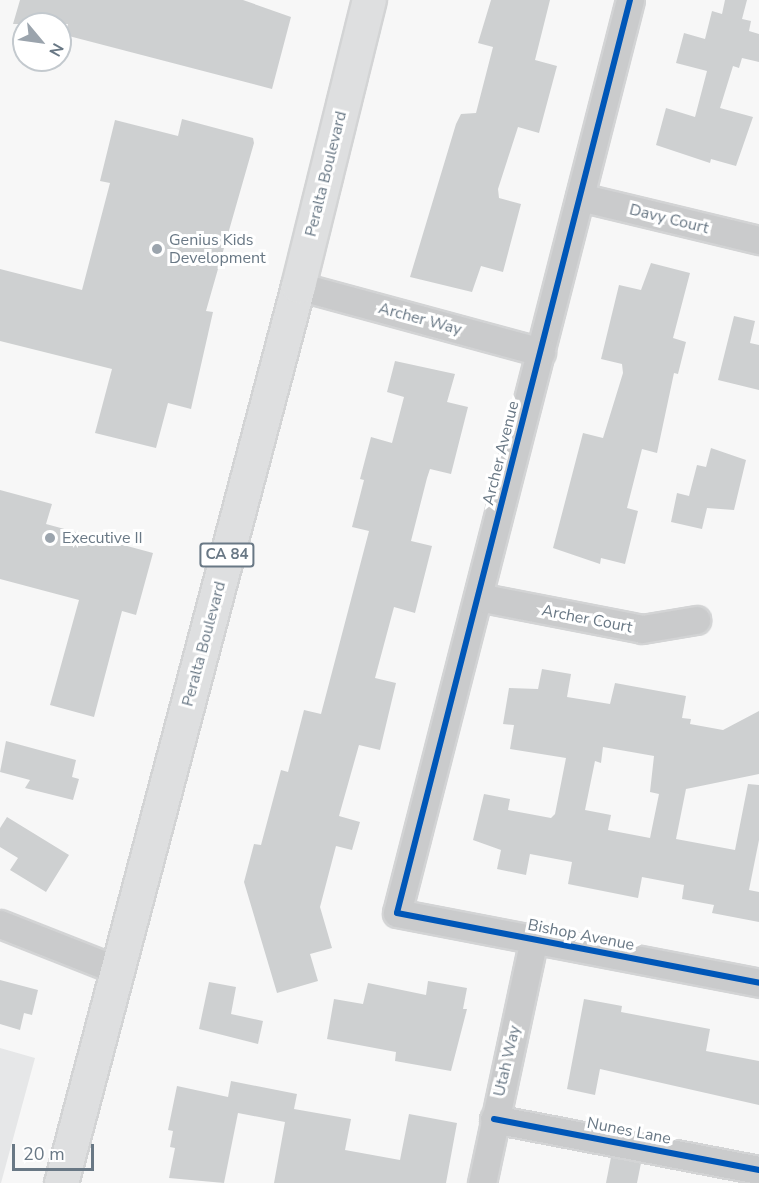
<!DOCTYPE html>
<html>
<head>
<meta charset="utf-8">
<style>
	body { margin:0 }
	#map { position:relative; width:759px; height:1183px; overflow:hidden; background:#f7f7f7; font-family:"Nunito Sans",sans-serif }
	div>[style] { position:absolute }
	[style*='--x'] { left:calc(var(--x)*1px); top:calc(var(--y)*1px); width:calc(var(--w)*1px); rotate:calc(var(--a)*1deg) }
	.built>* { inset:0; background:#e6e7e8 }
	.building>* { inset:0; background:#ced0d1 }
	.roads { filter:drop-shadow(2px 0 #d3d4d5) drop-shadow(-2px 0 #d3d4d5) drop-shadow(0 2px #d3d4d5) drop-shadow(0 -2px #d3d4d5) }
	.minor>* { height:27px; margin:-13.5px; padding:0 13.5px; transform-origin:13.5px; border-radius:13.5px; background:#cacbcc }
	.major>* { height:33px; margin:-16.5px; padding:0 16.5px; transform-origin:16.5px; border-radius:16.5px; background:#dedfe0 }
	.cycleway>* { height:6px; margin:-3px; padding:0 3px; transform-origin:3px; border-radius:3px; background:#0057b8 }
	.dots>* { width:16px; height:16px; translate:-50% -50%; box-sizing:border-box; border:3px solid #fff; border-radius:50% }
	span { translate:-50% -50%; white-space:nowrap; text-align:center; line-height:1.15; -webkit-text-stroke:6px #fff; paint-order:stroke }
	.shield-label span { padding:2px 4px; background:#fff; border:2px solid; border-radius:4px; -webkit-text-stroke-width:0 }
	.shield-label { font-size:15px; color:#697885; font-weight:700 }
	.street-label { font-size:16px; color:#697885 }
	.poi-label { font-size:16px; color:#697885 }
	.left { translate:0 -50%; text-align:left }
	.north { position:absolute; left:12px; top:12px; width:60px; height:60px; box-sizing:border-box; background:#fff; border:2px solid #c3c9ce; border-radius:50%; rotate:119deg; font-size:16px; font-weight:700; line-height:24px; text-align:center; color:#697885 }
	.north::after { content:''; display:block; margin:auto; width:21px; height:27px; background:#9ba4ad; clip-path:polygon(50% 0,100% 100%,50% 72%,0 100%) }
	.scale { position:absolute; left:12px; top:1144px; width:82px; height:27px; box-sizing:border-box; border:3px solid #697885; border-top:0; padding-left:8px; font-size:18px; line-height:21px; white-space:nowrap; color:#697885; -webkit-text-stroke:4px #fff; paint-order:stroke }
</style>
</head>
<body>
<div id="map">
	<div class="built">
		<div style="clip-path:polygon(0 1048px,35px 1058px,1px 1183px,0 1183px)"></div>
	</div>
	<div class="building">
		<div style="clip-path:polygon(20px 0,243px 0,291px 17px,272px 89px,65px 35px,68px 24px,13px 24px)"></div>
		<div style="clip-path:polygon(491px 0,550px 0,535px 60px,557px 66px,539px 133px,518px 127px,498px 189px,499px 198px,521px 204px,503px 272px,481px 266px,472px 292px,410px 277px,456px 124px,461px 114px,476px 113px,493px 47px,478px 43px)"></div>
		<div style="clip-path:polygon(725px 0,747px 0,742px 19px,751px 21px,749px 31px,759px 34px,759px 62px,742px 58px,739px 68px,733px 66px,720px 108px,753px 117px,736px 166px,711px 159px,710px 163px,656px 145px,666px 108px,695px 117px,707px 71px,676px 63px,684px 33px,705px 39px,712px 11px,722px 14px)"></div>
		<div style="clip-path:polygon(182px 119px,253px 138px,254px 143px,206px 311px,213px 312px,191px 409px,168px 403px,156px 448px,95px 433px,112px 369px,0 341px,0 269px,82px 290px,110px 183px,100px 181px,115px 120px,178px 136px)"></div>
		<div style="clip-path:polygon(651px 263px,690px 273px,673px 338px,686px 342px,678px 374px,674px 373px,657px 453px,642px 449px,627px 508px,638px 511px,625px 564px,601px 558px,600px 564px,553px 548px,583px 433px,603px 438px,623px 373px,622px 364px,601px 359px,619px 285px,641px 290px)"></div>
		<div style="clip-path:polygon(734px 316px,755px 321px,750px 343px,759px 345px,759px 390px,718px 380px)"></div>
		<div style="clip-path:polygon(395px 361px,455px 374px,447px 402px,468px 407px,451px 474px,430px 469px,427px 478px,411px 541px,432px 546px,415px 613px,394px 607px,375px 678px,396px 683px,380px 750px,359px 745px,339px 816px,360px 822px,352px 850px,336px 846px,320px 907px,332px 948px,310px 954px,318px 981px,277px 993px,244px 882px,254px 844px,261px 845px,281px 770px,288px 772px,304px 710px,321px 714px,369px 531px,352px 527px,364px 480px,360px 479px,371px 437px,392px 443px,404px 397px,387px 392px)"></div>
		<div style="clip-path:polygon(711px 448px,746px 460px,734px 510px,707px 508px,702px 529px,671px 522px,677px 493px,689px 496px,697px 465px,706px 467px)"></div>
		<div style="clip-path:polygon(0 490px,52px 504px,46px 524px,153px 553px,136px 615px,122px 611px,94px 717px,50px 705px,79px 600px,0 579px)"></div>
		<div style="clip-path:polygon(evenodd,542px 669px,571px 674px,567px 697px,610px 704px,615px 683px,686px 696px,682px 718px,691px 719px,690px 724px,723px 730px,759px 711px,759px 774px,686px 789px,676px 839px,735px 850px,748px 784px,759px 785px,759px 840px,749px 890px,759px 892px,759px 922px,712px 913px,714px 905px,682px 899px,684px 885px,642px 877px,638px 898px,568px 884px,572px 862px,530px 854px,526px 875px,497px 869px,501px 850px,473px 840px,484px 794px,510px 799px,508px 810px,551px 818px,555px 814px,566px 758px,510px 749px,514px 725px,503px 724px,509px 688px,538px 689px,542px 669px,603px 747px,654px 756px,650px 792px,659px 794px,650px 838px,608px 830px,611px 815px,585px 810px,595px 761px,601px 763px,603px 747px)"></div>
		<div style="clip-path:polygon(6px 741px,76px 760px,72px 777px,79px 779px,73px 800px,25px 788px,30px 780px,0 772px)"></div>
		<div style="clip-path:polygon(7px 817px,69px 855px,46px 892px,10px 870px,18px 858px,0 847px,0 828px)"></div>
		<div style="clip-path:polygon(0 980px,38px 990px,32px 1015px,24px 1013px,20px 1030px,0 1024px)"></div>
		<div style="clip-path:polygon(428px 981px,467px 988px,463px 1009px,467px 1009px,451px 1071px,395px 1061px,396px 1052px,327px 1039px,334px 999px,363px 1004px,368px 983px,426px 995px)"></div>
		<div style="clip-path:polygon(209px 982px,236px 987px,231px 1014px,263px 1021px,258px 1044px,199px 1029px)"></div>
		<div style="clip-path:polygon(584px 999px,622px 1006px,621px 1012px,710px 1029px,706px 1051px,759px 1061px,759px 1105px,600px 1069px,595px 1095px,567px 1089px)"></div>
		<div style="clip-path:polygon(231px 1081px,297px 1094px,294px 1109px,351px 1119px,345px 1150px,400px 1160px,409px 1114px,457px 1123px,446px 1183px,274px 1183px,285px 1122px,238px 1113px,224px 1183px,169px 1178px,175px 1148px,170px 1147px,173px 1131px,168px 1130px,177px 1086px,228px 1097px)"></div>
		<div style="clip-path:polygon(611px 1157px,641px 1163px,637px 1183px,606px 1183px)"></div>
	</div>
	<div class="roads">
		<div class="minor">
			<div style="--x:630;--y:0;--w:942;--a:104.32"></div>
			<div style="--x:397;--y:913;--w:369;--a:10.9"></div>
			<div style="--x:580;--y:197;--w:184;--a:13.5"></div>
			<div style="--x:298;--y:286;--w:252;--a:15.2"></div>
			<div style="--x:478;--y:597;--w:167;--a:11"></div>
			<div style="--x:642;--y:629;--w:55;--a:-9.5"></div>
			<div style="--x:0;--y:924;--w:126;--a:21.5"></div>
			<div style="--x:494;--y:1119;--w:270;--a:10.9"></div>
			<div style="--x:482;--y:1183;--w:249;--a:-78"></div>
		</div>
		<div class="major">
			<div style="--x:61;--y:1183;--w:928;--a:-75.2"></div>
			<div style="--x:298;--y:286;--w:295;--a:-76.1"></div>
		</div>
	</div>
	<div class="cycleway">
		<div style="--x:630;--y:0;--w:942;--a:104.32"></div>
		<div style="--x:397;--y:913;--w:369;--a:10.9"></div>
		<div style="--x:494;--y:1119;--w:270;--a:10.9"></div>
	</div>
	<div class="dots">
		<div style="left:157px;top:249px;background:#9ba4ad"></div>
		<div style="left:50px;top:538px;background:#9ba4ad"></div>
	</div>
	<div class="shield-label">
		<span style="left:227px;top:555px">CA 84</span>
	</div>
	<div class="street-label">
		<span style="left:326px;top:174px;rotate:-76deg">Peralta Boulevard</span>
		<span style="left:669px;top:219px;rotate:14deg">Davy Court</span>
		<span style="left:420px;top:319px;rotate:15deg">Archer Way</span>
		<span style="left:501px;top:453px;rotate:-76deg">Archer Avenue</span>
		<span style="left:587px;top:619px;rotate:11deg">Archer Court</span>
		<span style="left:204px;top:644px;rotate:-75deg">Peralta Boulevard</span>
		<span style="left:581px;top:935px;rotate:11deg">Bishop Avenue</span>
		<span style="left:507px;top:1061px;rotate:-77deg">Utah Way</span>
		<span style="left:629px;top:1131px;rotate:11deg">Nunes Lane</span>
	</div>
	<div class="poi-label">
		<span class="left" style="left:169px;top:249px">Genius Kids<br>Development</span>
		<span class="left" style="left:62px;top:538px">Executive II</span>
	</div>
	<div class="north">N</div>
	<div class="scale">20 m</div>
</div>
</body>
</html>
